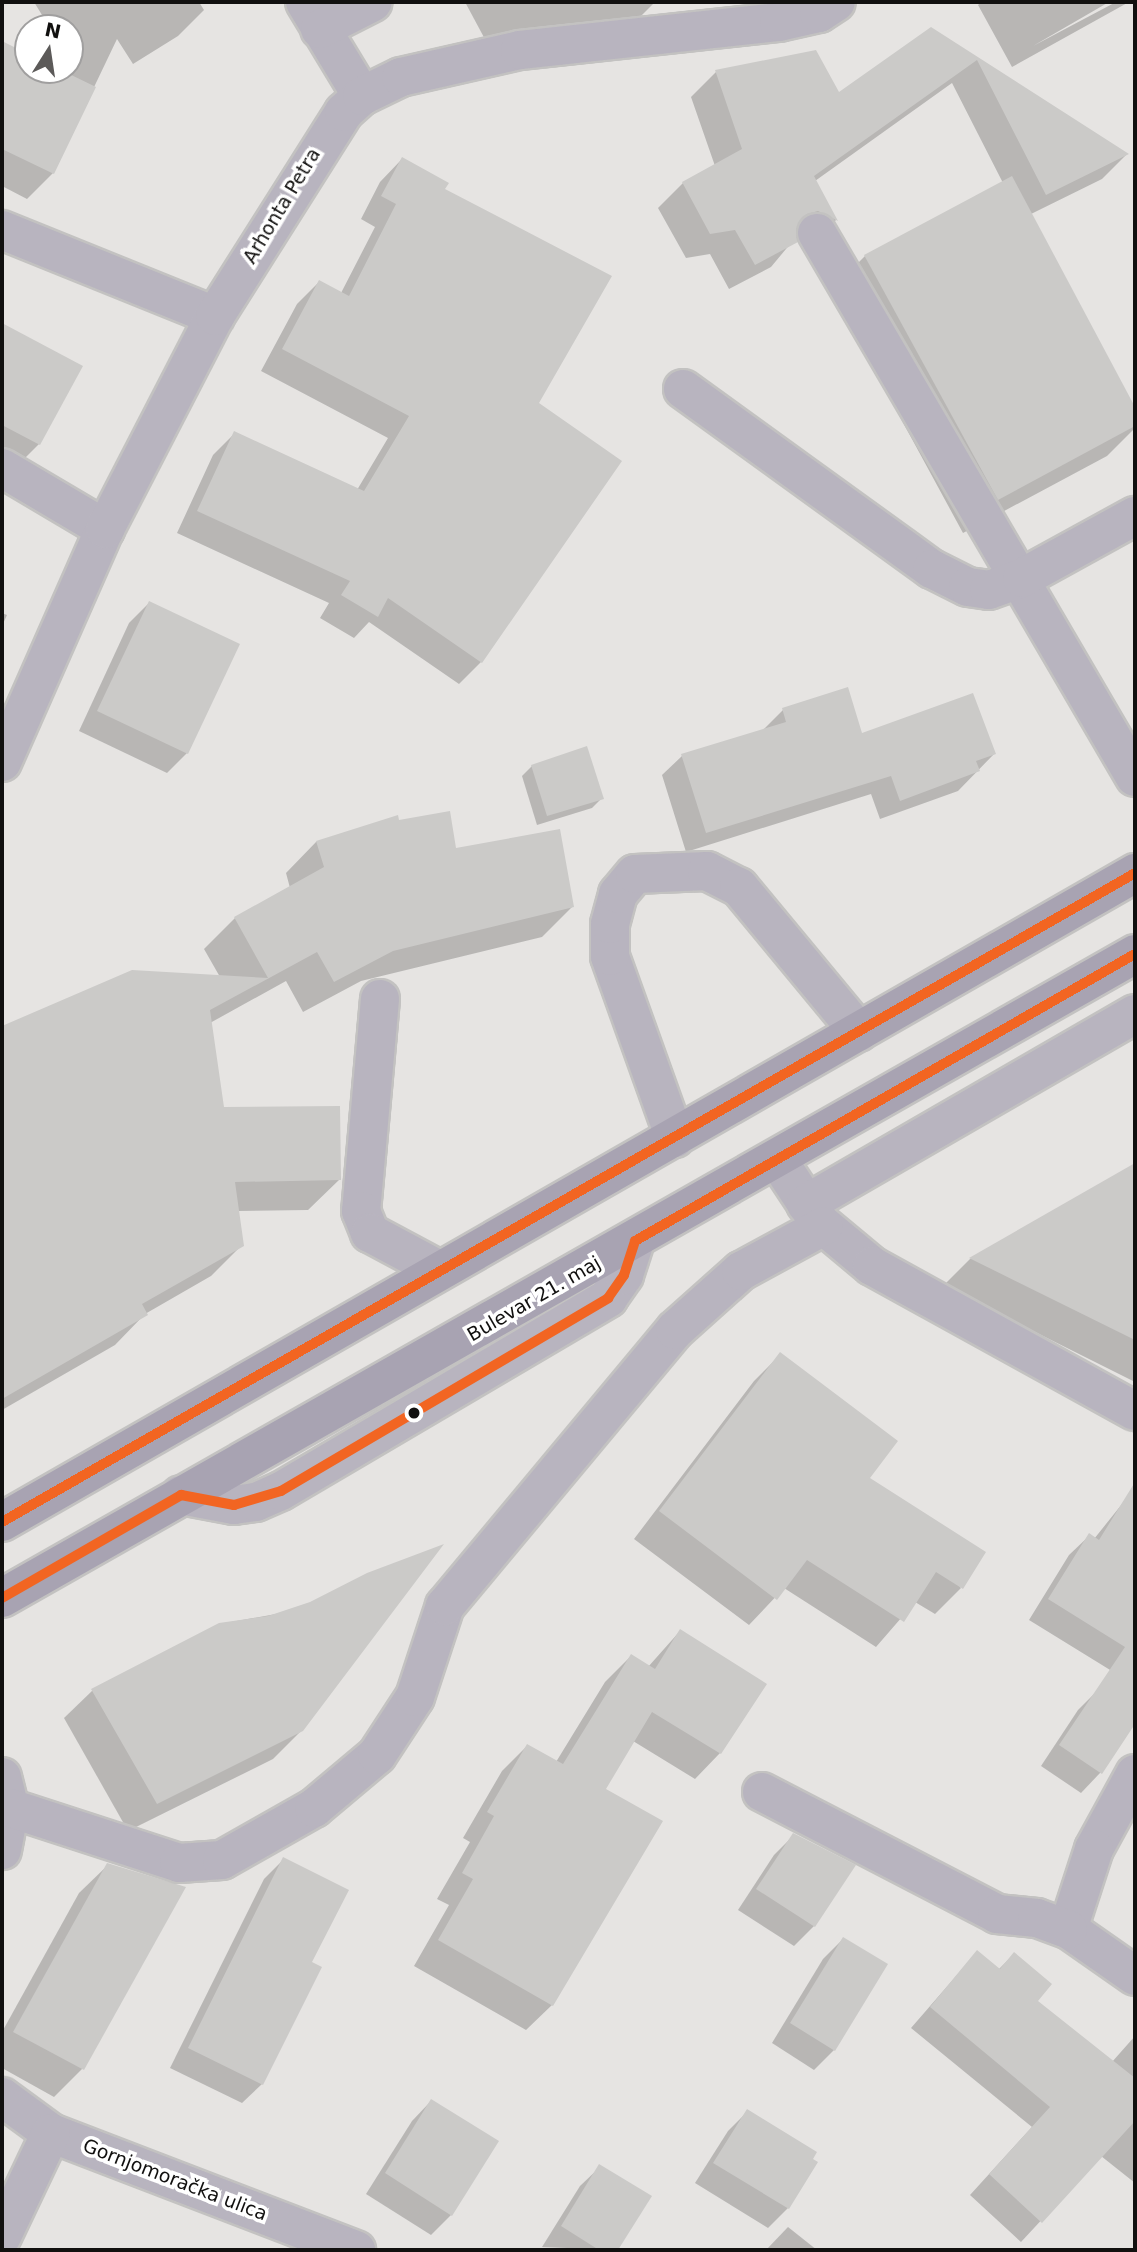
<!DOCTYPE html>
<html>
<head>
<meta charset="utf-8">
<style>
	body { margin:0 }
	#map { position:relative; width:1137px; height:2252px; overflow:hidden; background:#e6e4e2; font-family:"DejaVu Sans",sans-serif }
	div>[style] { position:absolute }
	[style*='--x'] { left:calc(var(--x)*1px); top:calc(var(--y)*1px); width:calc(var(--w)*1px); rotate:calc(var(--a)*1deg) }
	.shadow>* { inset:0; background:#0003 }
	.building>* { inset:0; background:#cbcac8 }
	.roads { filter:drop-shadow(2px 0 #c3c2c1) drop-shadow(-2px 0 #c3c2c1) drop-shadow(0 2px #c3c2c1) drop-shadow(0 -2px #c3c2c1) }
	.minor>* { height:38px; margin:-19px; padding:0 19px; transform-origin:19px; border-radius:19px; background:#b8b4bf }
	.major>* { height:38px; margin:-19px; padding:0 19px; transform-origin:19px; border-radius:19px; background:#a8a3b2 }
	.bus-1>* { height:10px; margin:-5px; padding:0 5px; transform-origin:5px; border-radius:5px; background:#f26522 }
	.dots>* { width:19px; height:19px; translate:-50% -50%; box-sizing:border-box; border:4px solid #fff; border-radius:50% }
	span { translate:-50% -50%; white-space:nowrap; text-align:center; line-height:1.15; -webkit-text-stroke:7px #fff; paint-order:stroke }
	.street-label { font-size:19px; color:#11100f }
	.frame { position:absolute; inset:0; border:4px solid #11100f; pointer-events:none }
	.north { position:absolute; left:14px; top:14px; width:70px; height:70px; box-sizing:border-box; background:#fff; border:2px solid #a09f9f; border-radius:50%; rotate:12deg; font-size:19px; font-weight:700; line-height:28px; text-align:center; color:#11100f }
	.north::after { content:''; display:block; margin:auto; width:24px; height:32px; background:#5c5a59; clip-path:polygon(50% 0,100% 100%,50% 72%,0 100%) }
</style>
</head>
<body>
<div id="map">
	<div class="shadow">
		<div style="clip-path:polygon(34px 2px,199px 2px,204px 10px,178px 36px,133px 64px,117px 39px,53px 173px,27px 199px,2px 186px,2px 52px,8px 46px,28px 56px,28px 70px,70px 70px,70px 28px,50px 28px)"></div>
		<div style="clip-path:polygon(465px 2px,655px 2px,641px 16px,487px 43px)"></div>
		<div style="clip-path:polygon(981px 2px,1109px 2px,1033px 46px,1116px 2px,1129px 2px,1012px 67px,978px 5px)"></div>
		<div style="clip-path:polygon(931px 29px,1126px 155px,1102px 179px,1031px 214px,1135px 410px,1135px 428px,1107px 456px,963px 533px,831px 290px,865px 256px,1003px 183px,952px 83px,815px 181px,836px 220px,812px 244px,796px 237px,771px 267px,729px 289px,710px 254px,686px 258px,658px 208px,683px 183px,715px 166px,691px 97px,716px 72px,815px 52px,838px 95px)"></div>
		<div style="clip-path:polygon(402px 159px,537px 404px,481px 662px,459px 684px,369px 622px,354px 638px,320px 618px,329px 603px,177px 533px,213px 455px,235px 433px,357px 490px,388px 438px,261px 371px,297px 304px,319px 282px,341px 293px,375px 227px,361px 219px,380px 182px)"></div>
		<div style="clip-path:polygon(2px 325px,81px 366px,39px 444px,19px 464px,2px 455px)"></div>
		<div style="clip-path:polygon(149px 603px,187px 753px,167px 773px,79px 731px,129px 623px)"></div>
		<div style="clip-path:polygon(2px 613px,7px 615px,2px 626px)"></div>
		<div style="clip-path:polygon(783px 710px,861px 736px,994px 754px,958px 791px,880px 819px,871px 794px,686px 852px,662px 775px,682px 756px,763px 730px)"></div>
		<div style="clip-path:polygon(532px 766px,602px 798px,592px 808px,537px 825px,522px 776px)"></div>
		<div style="clip-path:polygon(398px 822px,573px 906px,542px 937px,361px 981px,303px 1012px,286px 981px,210px 1023px,222px 1109px,339px 1180px,308px 1210px,237px 1211px,242px 1245px,211px 1276px,145px 1314px,115px 1345px,2px 1410px,2px 1028px,132px 972px,220px 977px,204px 949px,235px 918px,290px 888px,286px 873px,316px 842px)"></div>
		<div style="clip-path:polygon(1126px 1170px,1135px 1178px,1135px 1382px,943px 1286px,970px 1259px)"></div>
		<div style="clip-path:polygon(780px 1355px,867px 1478px,961px 1588px,935px 1614px,915px 1602px,876px 1647px,784px 1588px,749px 1625px,634px 1539px,754px 1381px)"></div>
		<div style="clip-path:polygon(1126px 1499px,1135px 1505px,1135px 1652px,1115px 1673px,1029px 1620px,1069px 1555px,1089px 1536px,1094px 1539px)"></div>
		<div style="clip-path:polygon(287px 1612px,302px 1730px,273px 1759px,128px 1831px,64px 1718px,93px 1690px,220px 1624px)"></div>
		<div style="clip-path:polygon(680px 1631px,720px 1753px,695px 1779px,633px 1741px,603px 1789px,552px 2005px,526px 2030px,414px 1966px,449px 1905px,437px 1899px,470px 1842px,463px 1838px,502px 1771px,527px 1746px,556px 1762px,605px 1682px,631px 1656px,648px 1667px)"></div>
		<div style="clip-path:polygon(1098px 1690px,1135px 1715px,1135px 1721px,1100px 1773px,1081px 1793px,1041px 1766px,1078px 1710px)"></div>
		<div style="clip-path:polygon(794px 1835px,814px 1926px,794px 1946px,738px 1910px,774px 1855px)"></div>
		<div style="clip-path:polygon(284px 1859px,310px 1963px,262px 2084px,242px 2103px,170px 2068px,264px 1879px)"></div>
		<div style="clip-path:polygon(108px 1865px,183px 1888px,82px 2069px,54px 2097px,2px 2068px,2px 2032px,79px 1893px)"></div>
		<div style="clip-path:polygon(843px 1939px,834px 2050px,814px 2070px,772px 2043px,823px 1959px)"></div>
		<div style="clip-path:polygon(977px 1952px,998px 1970px,1014px 1954px,1036px 2001px,1112px 2062px,1135px 2036px,1135px 2183px,1101px 2156px,1021px 2242px,970px 2195px,1032px 2127px,911px 2028px)"></div>
		<div style="clip-path:polygon(431px 2101px,451px 2215px,431px 2235px,366px 2194px,412px 2121px)"></div>
		<div style="clip-path:polygon(748px 2111px,816px 2163px,788px 2208px,768px 2228px,695px 2183px,728px 2131px)"></div>
		<div style="clip-path:polygon(600px 2167px,649px 2196px,616px 2250px,542px 2247px,580px 2186px)"></div>
		<div style="clip-path:polygon(788px 2227px,817px 2250px,766px 2250px)"></div>
	</div>
	<div class="building">
		<div style="clip-path:polygon(931px 27px,1129px 154px,1046px 195px,977px 60px,814px 176px,838px 221px,818px 211px,807px 214px,798px 223px,798px 242px,755px 265px,735px 230px,710px 234px,682px 182px,742px 149px,715px 70px,816px 50px,839px 92px)"></div>
		<div style="clip-path:polygon(2px 41px,28px 54px,28px 70px,61px 70px,96px 87px,54px 174px,2px 149px)"></div>
		<div style="clip-path:polygon(402px 157px,449px 183px,445px 189px,612px 276px,539px 403px,622px 461px,482px 663px,388px 598px,378px 617px,341px 595px,350px 581px,197px 511px,234px 431px,364px 491px,409px 416px,282px 349px,319px 280px,349px 296px,396px 204px,381px 196px)"></div>
		<div style="clip-path:polygon(1012px 176px,1135px 407px,1135px 426px,998px 500px,864px 255px)"></div>
		<div style="clip-path:polygon(2px 323px,83px 366px,40px 445px,2px 425px)"></div>
		<div style="clip-path:polygon(149px 601px,240px 644px,188px 754px,97px 711px)"></div>
		<div style="clip-path:polygon(848px 687px,862px 733px,973px 693px,996px 754px,976px 761px,980px 771px,900px 801px,891px 776px,706px 833px,681px 754px,786px 722px,782px 708px)"></div>
		<div style="clip-path:polygon(587px 746px,604px 799px,547px 816px,531px 765px)"></div>
		<div style="clip-path:polygon(450px 811px,456px 848px,560px 829px,574px 907px,393px 951px,334px 982px,317px 952px,210px 1010px,224px 1107px,340px 1106px,341px 1180px,235px 1182px,244px 1246px,142px 1304px,148px 1315px,2px 1399px,2px 1026px,132px 970px,268px 978px,234px 917px,324px 867px,316px 841px,398px 815px,399px 820px)"></div>
		<div style="clip-path:polygon(1135px 1163px,1135px 1340px,969px 1258px)"></div>
		<div style="clip-path:polygon(780px 1352px,898px 1441px,870px 1478px,986px 1552px,963px 1589px,936px 1572px,904px 1622px,807px 1560px,777px 1600px,659px 1511px)"></div>
		<div style="clip-path:polygon(1135px 1482px,1135px 1724px,1102px 1774px,1059px 1745px,1125px 1647px,1048px 1599px,1089px 1533px,1099px 1540px)"></div>
		<div style="clip-path:polygon(444px 1544px,303px 1731px,157px 1804px,91px 1689px,219px 1623px,268px 1616px,310px 1602px,367px 1573px)"></div>
		<div style="clip-path:polygon(680px 1629px,767px 1684px,721px 1754px,652px 1712px,606px 1789px,663px 1821px,553px 2006px,438px 1940px,473px 1879px,462px 1873px,494px 1816px,487px 1812px,527px 1744px,563px 1764px,631px 1654px,655px 1669px)"></div>
		<div style="clip-path:polygon(793px 1833px,856px 1865px,815px 1927px,756px 1889px)"></div>
		<div style="clip-path:polygon(283px 1857px,349px 1890px,312px 1962px,322px 1967px,263px 2085px,188px 2048px)"></div>
		<div style="clip-path:polygon(107px 1863px,186px 1887px,84px 2070px,13px 2032px)"></div>
		<div style="clip-path:polygon(843px 1937px,888px 1964px,835px 2051px,790px 2023px)"></div>
		<div style="clip-path:polygon(977px 1950px,1000px 1969px,1014px 1952px,1052px 1984px,1038px 2001px,1135px 2078px,1135px 2121px,1042px 2223px,989px 2174px,1050px 2107px,930px 2007px)"></div>
		<div style="clip-path:polygon(431px 2099px,499px 2141px,452px 2216px,385px 2173px)"></div>
		<div style="clip-path:polygon(747px 2109px,817px 2152px,813px 2159px,818px 2162px,789px 2209px,713px 2163px)"></div>
		<div style="clip-path:polygon(599px 2164px,652px 2196px,618px 2250px,599px 2250px,561px 2226px)"></div>
	</div>
	<div class="roads">
		<div class="minor">
			<div style="--x:305;--y:2;--w:110;--a:58.8"></div>
			<div style="--x:320;--y:29;--w:59;--a:-27"></div>
			<div style="--x:2;--y:230;--w:230;--a:22"></div>
			<div style="--x:817;--y:233;--w:630;--a:59.69"></div>
			<div style="--x:683;--y:389;--w:307;--a:35.9"></div>
			<div style="--x:932;--y:569;--w:40;--a:26.6"></div>
			<div style="--x:968;--y:587;--w:21;--a:8"></div>
			<div style="--x:989;--y:590;--w:35;--a:-20"></div>
			<div style="--x:1022;--y:578;--w:129;--a:-28.8"></div>
			<div style="--x:2;--y:468;--w:120;--a:30.6"></div>
			<div style="--x:2;--y:762;--w:255;--a:-66.2"></div>
			<div style="--x:105;--y:529;--w:240;--a:-62.7"></div>
			<div style="--x:215;--y:316;--w:241;--a:-57.7"></div>
			<div style="--x:344;--y:112;--w:24;--a:-42"></div>
			<div style="--x:362;--y:96;--w:43;--a:-26"></div>
			<div style="--x:401;--y:77;--w:122;--a:-12.8"></div>
			<div style="--x:520;--y:50;--w:261;--a:-6.2"></div>
			<div style="--x:779;--y:22;--w:41;--a:-12.7"></div>
			<div style="--x:819;--y:13;--w:20;--a:-33"></div>
			<div style="--x:380;--y:999;--w:213;--a:95.1"></div>
			<div style="--x:361;--y:1211;--w:24;--a:68"></div>
			<div style="--x:370;--y:1233;--w:78;--a:28.2"></div>
			<div style="--x:675;--y:1138;--w:193;--a:-109.7"></div>
			<div style="--x:610;--y:956;--w:32;--a:-90"></div>
			<div style="--x:610;--y:924;--w:31;--a:-75"></div>
			<div style="--x:618;--y:894;--w:26;--a:-50"></div>
			<div style="--x:635;--y:874;--w:72;--a:-2.4"></div>
			<div style="--x:707;--y:871;--w:36;--a:27"></div>
			<div style="--x:739;--y:887;--w:188;--a:50.4"></div>
			<div style="--x:777;--y:1159;--w:74;--a:56.5"></div>
			<div style="--x:818;--y:1221;--w:70;--a:39.8"></div>
			<div style="--x:872;--y:1266;--w:300;--a:28.9"></div>
			<div style="--x:806;--y:1204;--w:380;--a:-30"></div>
			<div style="--x:181;--y:1495;--w:54;--a:10.7"></div>
			<div style="--x:234;--y:1505;--w:22;--a:-8"></div>
			<div style="--x:256;--y:1502;--w:27;--a:-24"></div>
			<div style="--x:281;--y:1491;--w:380;--a:-30.5"></div>
			<div style="--x:608;--y:1298;--w:28;--a:-55"></div>
			<div style="--x:624;--y:1275;--w:36;--a:-72"></div>
			<div style="--x:1135;--y:1774;--w:85;--a:118.7"></div>
			<div style="--x:1094;--y:1849;--w:84;--a:108"></div>
			<div style="--x:1068;--y:1929;--w:82;--a:35"></div>
			<div style="--x:2;--y:1777;--w:32;--a:76"></div>
			<div style="--x:10;--y:1808;--w:43;--a:100.8"></div>
			<div style="--x:762;--y:1792;--w:265;--a:27.4"></div>
			<div style="--x:997;--y:1914;--w:40;--a:5.7"></div>
			<div style="--x:1037;--y:1918;--w:33;--a:20"></div>
			<div style="--x:10;--y:1808;--w:178;--a:18"></div>
			<div style="--x:179;--y:1863;--w:43;--a:-4"></div>
			<div style="--x:222;--y:1860;--w:106;--a:-29.5"></div>
			<div style="--x:314;--y:1808;--w:82;--a:-40.1"></div>
			<div style="--x:377;--y:1755;--w:69;--a:-56.8"></div>
			<div style="--x:415;--y:1697;--w:96;--a:-71.8"></div>
			<div style="--x:445;--y:1606;--w:359;--a:-50.2"></div>
			<div style="--x:675;--y:1330;--w:89;--a:-41.8"></div>
			<div style="--x:741;--y:1271;--w:94;--a:-28.5"></div>
			<div style="--x:2;--y:2097;--w:61;--a:36.3"></div>
			<div style="--x:51;--y:2133;--w:327;--a:21"></div>
			<div style="--x:2;--y:2236;--w:114;--a:-64.6"></div>
		</div>
		<div class="major">
			<div style="--x:2;--y:1522;--w:1306;--a:-29.8"></div>
			<div style="--x:2;--y:1598;--w:1303;--a:-29.61"></div>
		</div>
	</div>
	<div class="bus-1">
		<div style="--x:2;--y:1522;--w:1306;--a:-29.8"></div>
		<div style="--x:2;--y:1598;--w:207;--a:-29.9"></div>
		<div style="--x:181;--y:1495;--w:54;--a:10.7"></div>
		<div style="--x:234;--y:1505;--w:49;--a:-16.6"></div>
		<div style="--x:281;--y:1491;--w:380;--a:-30.5"></div>
		<div style="--x:608;--y:1298;--w:28;--a:-55"></div>
		<div style="--x:624;--y:1275;--w:36;--a:-72"></div>
		<div style="--x:635;--y:1241;--w:577;--a:-29.86"></div>
	</div>
	<div class="dots">
		<div style="left:414px;top:1413px;background:#11100f"></div>
	</div>
	<div class="street-label">
		<span style="left:282px;top:206px;rotate:-59deg">Arhonta Petra</span>
		<span style="left:534px;top:1299px;rotate:-30deg">Bulevar 21. maj</span>
		<span style="left:175px;top:2180px;rotate:21deg">Gornjomoračka ulica</span>
	</div>
	<div class="frame"></div>
	<div class="north">N</div>
</div>
</body>
</html>
